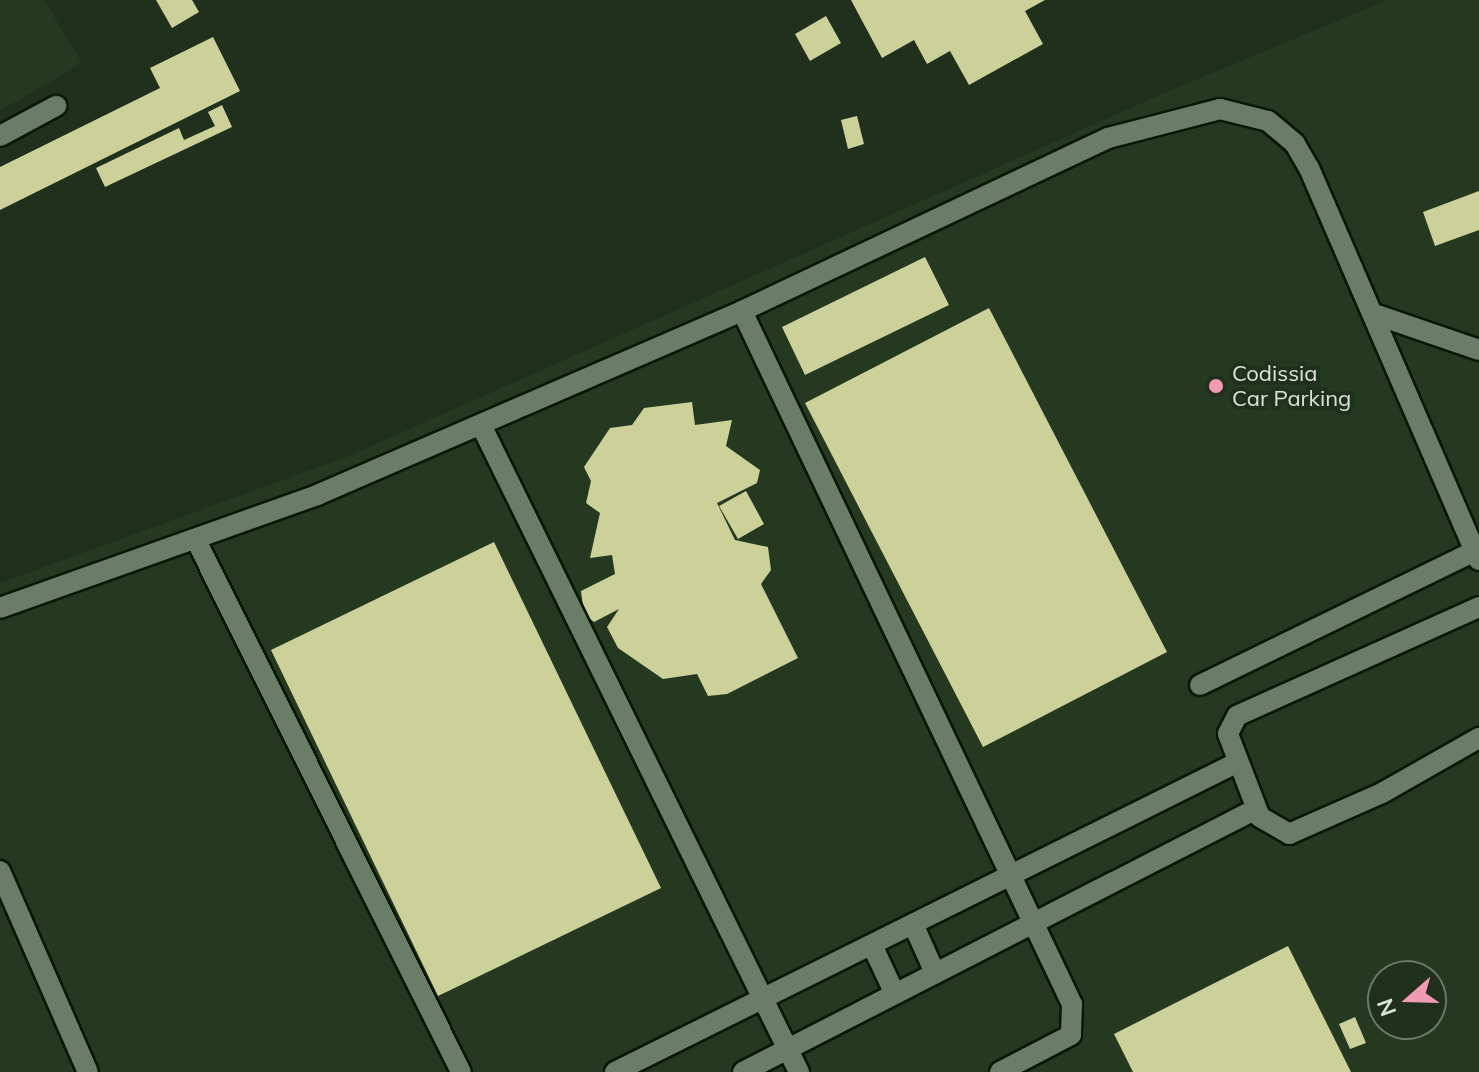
<!DOCTYPE html>
<html>
<head>
<meta charset="utf-8">
<style>
	body { margin:0 }
	#map { position:relative; width:1479px; height:1072px; overflow:hidden; background:#20301d; font-family:Mulish,sans-serif }
	div>[style] { position:absolute }
	[style*='--x'] { left:calc(var(--x)*1px); top:calc(var(--y)*1px); width:calc(var(--w)*1px); rotate:calc(var(--a)*1deg) }
	.built>* { inset:0; background:#243920 }
	.building>* { inset:0; background:#cbd199 }
	.roads { filter:drop-shadow(2px 0 #091806) drop-shadow(-2px 0 #091806) drop-shadow(0 2px #091806) drop-shadow(0 -2px #091806) }
	.minor>* { height:20px; margin:-10px; padding:0 10px; transform-origin:10px; border-radius:10px; background:#6a7d66 }
	.dots>* { width:22px; height:22px; translate:-50% -50%; box-sizing:border-box; border:4px solid #20301d; border-radius:50% }
	span { translate:-50% -50%; white-space:nowrap; text-align:center; line-height:1.15; -webkit-text-stroke:8px #20301d; paint-order:stroke }
	.poi-label { font-size:22px; color:#d9e3d7 }
	.left { translate:0 -50%; text-align:left }
	.north { position:absolute; left:1367px; top:960px; width:80px; height:80px; box-sizing:border-box; background:#20301d; border:2px solid #6a7867; border-radius:50%; rotate:250deg; font-size:22px; font-weight:700; line-height:32px; text-align:center; color:#d9e3d7 }
	.north::after { content:''; display:block; margin:auto; width:28px; height:36px; background:#f19ab3; clip-path:polygon(50% 0,100% 100%,50% 72%,0 100%) }
</style>
</head>
<body>
<div id="map">
	<div class="built">
		<div style="clip-path:polygon(0 0,44px 0,82px 63px,0 111px)"></div>
		<div style="clip-path:polygon(evenodd,1388px 0,1479px 0,1479px 1072px,0 1072px,0 583px,349px 456px,1169px 91px,1388px 0,1383px 976px,1431px 976px,1431px 1024px,1383px 1024px,1383px 976px)"></div>
	</div>
	<div class="building">
		<div style="clip-path:polygon(156px 0,192px 0,199px 12px,172px 28px)"></div>
		<div style="clip-path:polygon(851px 0,1045px 0,1025px 11px,1043px 44px,969px 85px,950px 51px,927px 64px,914px 40px,882px 58px)"></div>
		<div style="clip-path:polygon(826px 16px,841px 43px,810px 61px,795px 34px)"></div>
		<div style="clip-path:polygon(213px 37px,240px 91px,0 210px,0 167px,160px 88px,150px 68px)"></div>
		<div style="clip-path:polygon(222px 105px,232px 127px,105px 187px,96px 168px,179px 128px,184px 140px,215px 126px,208px 112px)"></div>
		<div style="clip-path:polygon(857px 116px,864px 144px,848px 149px,841px 120px)"></div>
		<div style="clip-path:polygon(1479px 191px,1479px 230px,1435px 246px,1423px 212px)"></div>
		<div style="clip-path:polygon(925px 257px,949px 305px,805px 375px,782px 327px)"></div>
		<div style="clip-path:polygon(989px 308px,1167px 652px,983px 747px,805px 403px)"></div>
		<div style="clip-path:polygon(692px 402px,695px 425px,732px 420px,726px 446px,760px 470px,757px 483px,717px 503px,735px 540px,768px 547px,771px 570px,761px 584px,798px 658px,727px 694px,708px 696px,697px 674px,663px 679px,618px 648px,607px 627px,619px 609px,594px 622px,584px 614px,581px 591px,615px 574px,612px 555px,590px 558px,600px 513px,586px 503px,591px 481px,584px 467px,610px 428px,632px 425px,644px 408px)"></div>
		<div style="clip-path:polygon(746px 491px,764px 524px,738px 539px,719px 506px)"></div>
		<div style="clip-path:polygon(494px 542px,661px 888px,438px 996px,271px 650px)"></div>
		<div style="clip-path:polygon(1288px 946px,1351px 1072px,1133px 1072px,1114px 1034px)"></div>
		<div style="clip-path:polygon(1355px 1017px,1366px 1043px,1350px 1049px,1339px 1024px)"></div>
	</div>
	<div class="roads">
		<div class="minor">
			<div style="--x:0;--y:136;--w:64;--a:-28.2"></div>
			<div style="--x:742;--y:311;--w:768;--a:64.54"></div>
			<div style="--x:1072;--y:1004;--w:31;--a:92"></div>
			<div style="--x:1071;--y:1035;--w:80;--a:152.5"></div>
			<div style="--x:1377;--y:315;--w:108;--a:18.9"></div>
			<div style="--x:481;--y:425;--w:721;--a:63.83"></div>
			<div style="--x:196;--y:540;--w:594;--a:63.52"></div>
			<div style="--x:1479;--y:607;--w:265;--a:155.8"></div>
			<div style="--x:1237;--y:716;--w:20;--a:117"></div>
			<div style="--x:1228;--y:734;--w:89;--a:68.9"></div>
			<div style="--x:1260;--y:817;--w:34;--a:30"></div>
			<div style="--x:1289;--y:834;--w:102;--a:-23.8"></div>
			<div style="--x:1382;--y:793;--w:112;--a:-29.6"></div>
			<div style="--x:0;--y:608;--w:337;--a:-19.6"></div>
			<div style="--x:317;--y:495;--w:463;--a:-23.4"></div>
			<div style="--x:742;--y:311;--w:405;--a:-25.3"></div>
			<div style="--x:1108;--y:138;--w:116;--a:-14.5"></div>
			<div style="--x:1220;--y:109;--w:49;--a:14"></div>
			<div style="--x:1268;--y:121;--w:35;--a:40"></div>
			<div style="--x:1295;--y:144;--w:28;--a:60"></div>
			<div style="--x:1309;--y:168;--w:427;--a:66.6"></div>
			<div style="--x:1200;--y:685;--w:306;--a:-26"></div>
			<div style="--x:0;--y:871;--w:219;--a:66.4"></div>
			<div style="--x:913;--y:924;--w:54;--a:65.8"></div>
			<div style="--x:872;--y:945;--w:54;--a:64.9"></div>
			<div style="--x:615;--y:1072;--w:694;--a:-26.45"></div>
			<div style="--x:743;--y:1072;--w:576;--a:-27.14"></div>
		</div>
	</div>
	<div class="dots">
		<div style="left:1216px;top:386px;background:#f19ab3"></div>
	</div>
	<div class="poi-label">
		<span class="left" style="left:1232px;top:386px">Codissia<br>Car Parking</span>
	</div>
	<div class="north">N</div>
</div>
</body>
</html>
